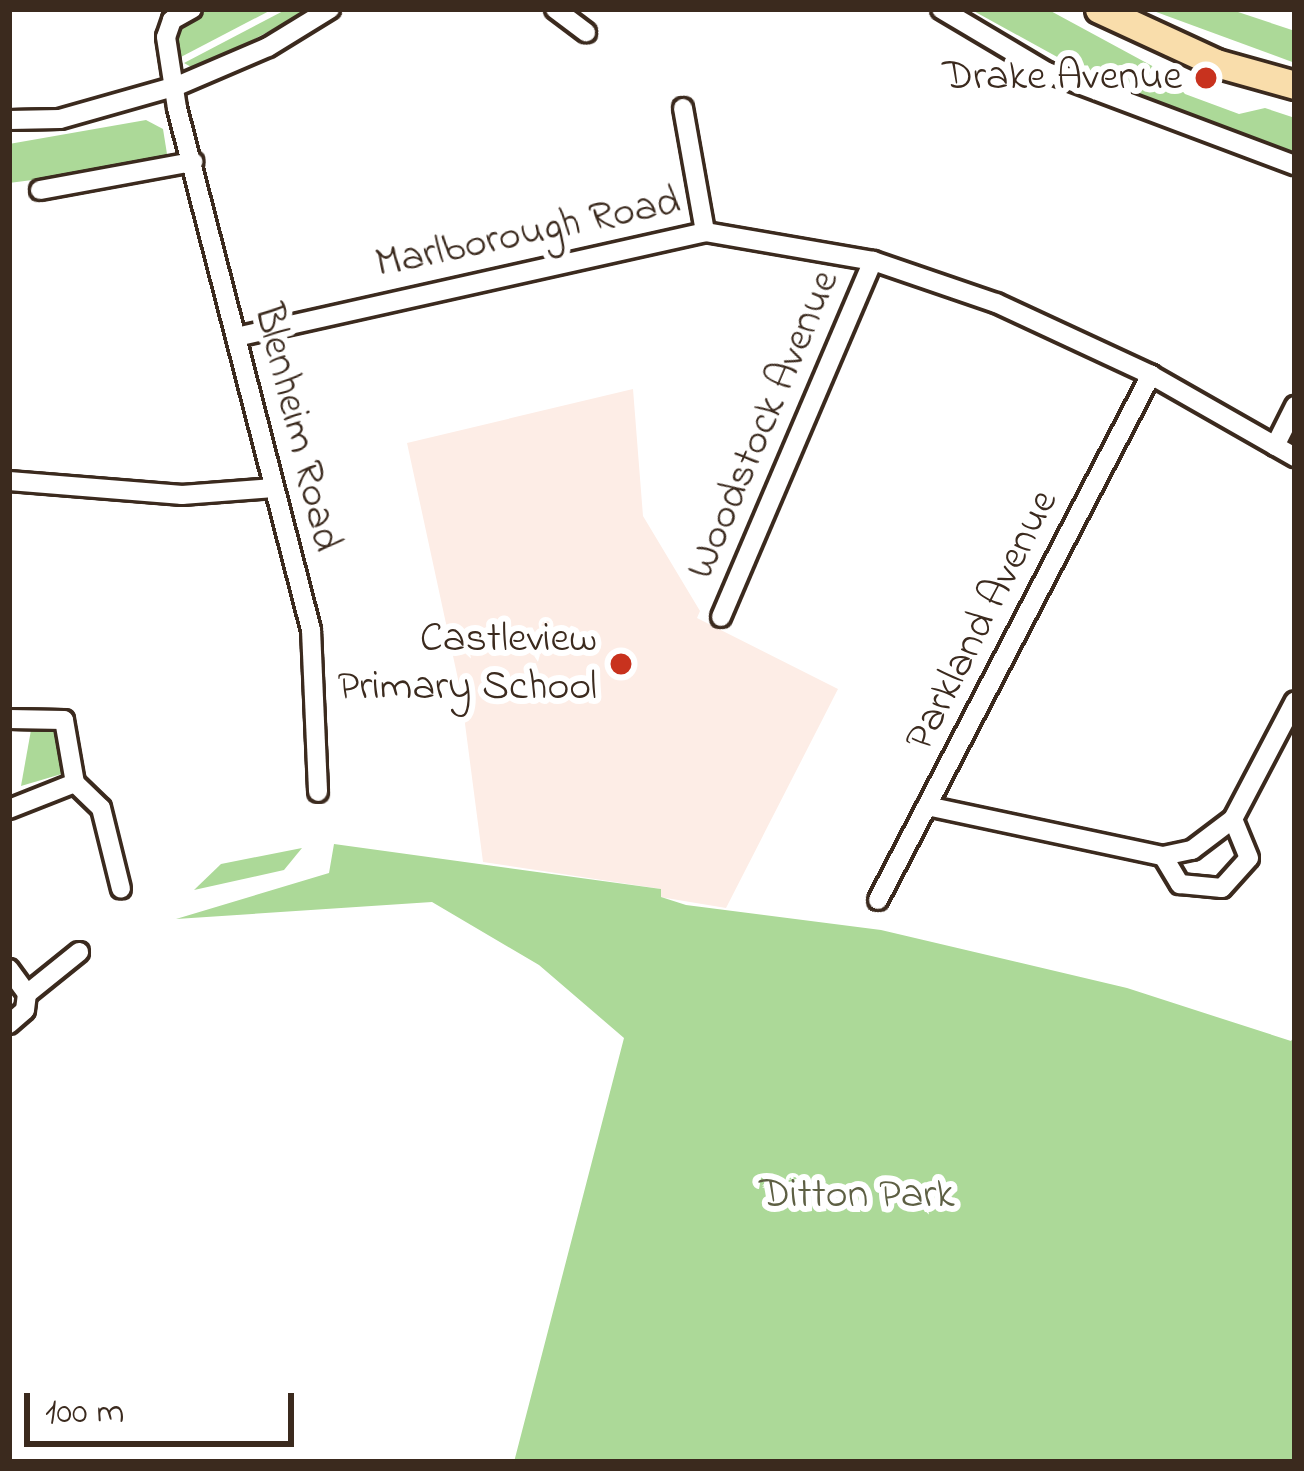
<!DOCTYPE html>
<html>
<head>
<meta charset="utf-8">
<style>
	body { margin:0 }
	#map { position:relative; width:1304px; height:1471px; overflow:hidden; background:#fff; font-family:"Indie Flower",sans-serif }
	div>[style] { position:absolute }
	[style*='--x'] { left:calc(var(--x)*1px); top:calc(var(--y)*1px); width:calc(var(--w)*1px); rotate:calc(var(--a)*1deg) }
	.built>* { inset:0; background:#fdede6 }
	.green>* { inset:0; background:#acd998 }
	.roads { filter:drop-shadow(3px 0 #3b2a1e) drop-shadow(-3px 0 #3b2a1e) drop-shadow(0 3px #3b2a1e) drop-shadow(0 -3px #3b2a1e) }
	.street>* { height:18px; margin:-9px; padding:0 9px; transform-origin:9px; border-radius:9px; background:#fff }
	.primary>* { height:27px; margin:-13.5px; padding:0 13.5px; transform-origin:13.5px; border-radius:13.5px; background:#f9ddab }
	.dots>* { width:33px; height:33px; translate:-50% -50%; box-sizing:border-box; border:6px solid #fff; border-radius:50% }
	span { translate:-50% -50%; white-space:nowrap; text-align:center; line-height:1.15; -webkit-text-stroke:12px #fff; paint-order:stroke }
	.poi-label { font-size:42px; color:#3b2a1e }
	.right { translate:-100% -50%; text-align:right }
	.street-label { font-size:42px; color:#3b2a1e }
	.park-label { font-size:42px; color:#5d5f43 }
	.frame { position:absolute; inset:0; border:12px solid #3b2a1e; pointer-events:none }
	.scale { position:absolute; left:24px; top:1393px; width:270px; height:54px; box-sizing:border-box; border:6px solid #3b2a1e; border-top:0; padding-left:15px; font-size:36px; line-height:42px; white-space:nowrap; color:#3b2a1e; -webkit-text-stroke:9px #fff; paint-order:stroke }
</style>
</head>
<body>
<div id="map">
	<div class="built">
		<div style="clip-path:polygon(633px 389px,643px 516px,700px 611px,697px 618px,838px 689px,726px 908px,660px 897px,661px 889px,483px 862px,461px 693px,407px 443px)"></div>
	</div>
	<div class="green">
		<div style="clip-path:polygon(204px 9px,273px 9px,179px 58px,176px 33px)"></div>
		<div style="clip-path:polygon(287px 9px,311px 9px,232px 51px,193px 68px,184px 63px)"></div>
		<div style="clip-path:polygon(970px 9px,1047px 9px,1167px 74px,1185px 94px,1239px 114px,1265px 108px,1295px 118px,1295px 155px,1128px 96px)"></div>
		<div style="clip-path:polygon(1148px 9px,1229px 9px,1295px 31px,1295px 63px)"></div>
		<div style="clip-path:polygon(146px 120px,163px 129px,167px 154px,157px 164px,9px 183px,9px 144px)"></div>
		<div style="clip-path:polygon(48px 727px,62px 734px,65px 773px,21px 786px,31px 730px)"></div>
		<div style="clip-path:polygon(334px 844px,661px 889px,661px 897px,686px 905px,881px 930px,1127px 988px,1291px 1041px,1295px 1035px,1295px 1462px,514px 1462px,624px 1038px,539px 965px,432px 902px,176px 919px,329px 873px)"></div>
		<div style="clip-path:polygon(302px 848px,284px 870px,194px 890px,221px 864px)"></div>
	</div>
	<div class="roads">
		<div class="street">
			<div style="--x:192;--y:9;--w:23;--a:151"></div>
			<div style="--x:172;--y:20;--w:18;--a:109"></div>
			<div style="--x:166;--y:37;--w:72;--a:81.2"></div>
			<div style="--x:177;--y:108;--w:539;--a:75.6"></div>
			<div style="--x:311;--y:630;--w:162;--a:87.5"></div>
			<div style="--x:555;--y:9;--w:39;--a:37"></div>
			<div style="--x:941;--y:9;--w:123;--a:30.7"></div>
			<div style="--x:1047;--y:72;--w:265;--a:20.6"></div>
			<div style="--x:683;--y:108;--w:126;--a:79.9"></div>
			<div style="--x:9;--y:120;--w:51;--a:-1.1"></div>
			<div style="--x:60;--y:119;--w:122;--a:-15.8"></div>
			<div style="--x:177;--y:86;--w:99;--a:-23.2"></div>
			<div style="--x:268;--y:47;--w:73;--a:-31.5"></div>
			<div style="--x:40;--y:190;--w:156;--a:-10.4"></div>
			<div style="--x:236;--y:337;--w:481;--a:-12.6"></div>
			<div style="--x:705;--y:232;--w:170;--a:9.8"></div>
			<div style="--x:873;--y:261;--w:130;--a:18.9"></div>
			<div style="--x:996;--y:303;--w:171;--a:24.9"></div>
			<div style="--x:1151;--y:375;--w:166;--a:29.7"></div>
			<div style="--x:1275;--y:446;--w:45;--a:-63.4"></div>
			<div style="--x:9;--y:481;--w:174;--a:4.6"></div>
			<div style="--x:182;--y:495;--w:92;--a:-4.4"></div>
			<div style="--x:721;--y:617;--w:387;--a:-66.9"></div>
			<div style="--x:9;--y:719;--w:55;--a:1"></div>
			<div style="--x:64;--y:720;--w:64;--a:80.1"></div>
			<div style="--x:75;--y:783;--w:36;--a:44"></div>
			<div style="--x:101;--y:808;--w:83;--a:76.1"></div>
			<div style="--x:927;--y:806;--w:241;--a:12"></div>
			<div style="--x:1163;--y:856;--w:30;--a:-12"></div>
			<div style="--x:1192;--y:850;--w:51;--a:-37.1"></div>
			<div style="--x:1233;--y:819;--w:133;--a:-62.3"></div>
			<div style="--x:9;--y:809;--w:71;--a:-21.5"></div>
			<div style="--x:1163;--y:856;--w:33;--a:59"></div>
			<div style="--x:1180;--y:884;--w:42;--a:5.4"></div>
			<div style="--x:1222;--y:888;--w:40;--a:-48"></div>
			<div style="--x:1249;--y:858;--w:42;--a:-112.3"></div>
			<div style="--x:878;--y:900;--w:592;--a:-62.53"></div>
			<div style="--x:9;--y:969;--w:31;--a:54"></div>
			<div style="--x:9;--y:1024;--w:21;--a:-41"></div>
			<div style="--x:25;--y:1010;--w:16;--a:-83"></div>
			<div style="--x:27;--y:994;--w:67;--a:-38.9"></div>
		</div>
		<div class="primary">
			<div style="--x:1099;--y:9;--w:129;--a:24.8"></div>
			<div style="--x:1216;--y:63;--w:82;--a:15.6"></div>
		</div>
	</div>
	<div class="dots">
		<div style="left:1206px;top:78px;background:#c8321e"></div>
		<div style="left:621px;top:664px;background:#c8321e"></div>
	</div>
	<div class="poi-label">
		<span class="right" style="left:1182px;top:78px">Drake Avenue</span>
		<span class="right" style="left:597px;top:664px">Castleview<br>Primary School</span>
	</div>
	<div class="street-label">
		<span style="left:528px;top:234px;rotate:-12deg">Marlborough Road</span>
		<span style="left:764px;top:425px;rotate:-67deg">Woodstock Avenue</span>
		<span style="left:296px;top:428px;rotate:76deg">Blenheim Road</span>
		<span style="left:983px;top:621px;rotate:-63deg">Parkland Avenue</span>
	</div>
	<div class="park-label">
		<span style="left:857px;top:1196px">Ditton Park</span>
	</div>
	<div class="frame"></div>
	<div class="scale">100 m</div>
</div>
</body>
</html>
